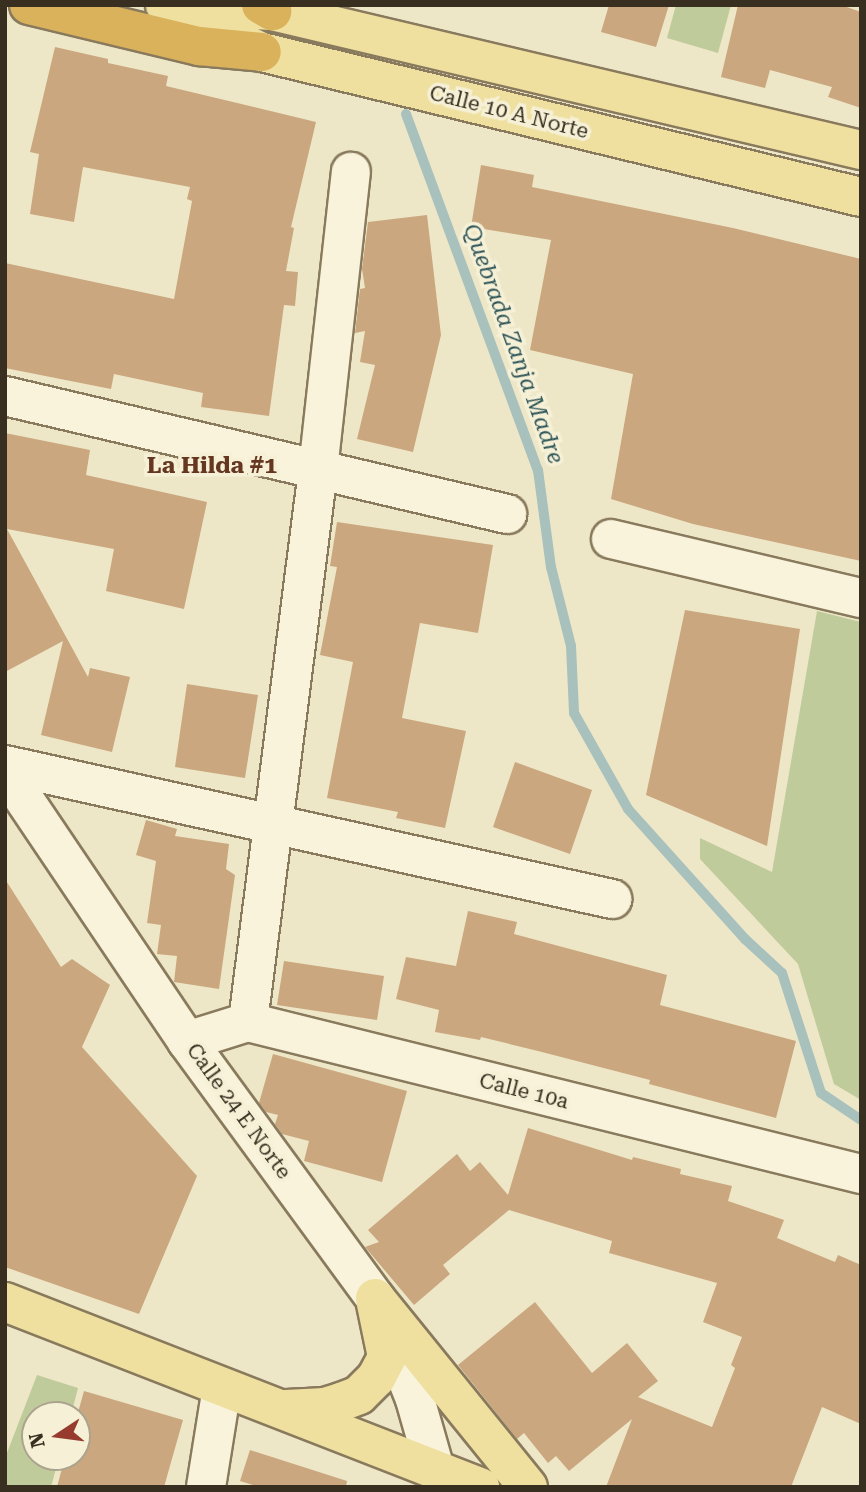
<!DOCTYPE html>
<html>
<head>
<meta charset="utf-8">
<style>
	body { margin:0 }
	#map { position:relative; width:866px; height:1492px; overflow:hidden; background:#ede7c7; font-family:"Roboto Serif",serif }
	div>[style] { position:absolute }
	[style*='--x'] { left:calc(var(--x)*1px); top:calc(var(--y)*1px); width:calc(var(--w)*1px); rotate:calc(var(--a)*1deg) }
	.green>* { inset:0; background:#c0cb9b }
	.stream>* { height:10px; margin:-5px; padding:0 5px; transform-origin:5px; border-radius:5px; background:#a8c1bd }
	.building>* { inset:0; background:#caa77e }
	.roads { filter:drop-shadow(2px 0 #897a5d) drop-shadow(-2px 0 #897a5d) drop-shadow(0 2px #897a5d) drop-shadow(0 -2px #897a5d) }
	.minor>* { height:38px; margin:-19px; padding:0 19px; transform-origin:19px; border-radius:19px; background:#f8f3da }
	.major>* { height:38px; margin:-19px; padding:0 19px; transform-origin:19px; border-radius:19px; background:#efe0a0 }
	.highway>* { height:38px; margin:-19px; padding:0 19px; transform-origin:19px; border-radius:19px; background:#d9b25b }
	span { translate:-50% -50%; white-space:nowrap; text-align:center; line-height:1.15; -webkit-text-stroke:7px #f5f0d6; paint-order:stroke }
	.street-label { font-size:21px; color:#392f20 }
	.water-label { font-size:23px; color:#305659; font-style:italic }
	.neighbourhood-label { font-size:23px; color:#653720; font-weight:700 }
	.frame { position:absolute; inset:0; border:7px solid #392f20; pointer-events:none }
	.north { position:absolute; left:21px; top:1401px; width:70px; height:70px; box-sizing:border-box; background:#f5f0d6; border:2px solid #aaa38d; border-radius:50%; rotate:257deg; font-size:19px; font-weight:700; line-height:28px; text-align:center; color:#392f20 }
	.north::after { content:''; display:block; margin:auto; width:24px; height:32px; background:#963b2e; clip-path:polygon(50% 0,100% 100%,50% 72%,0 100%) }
</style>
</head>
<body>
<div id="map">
	<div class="green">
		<div style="clip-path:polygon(676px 5px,731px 5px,718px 53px,667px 38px)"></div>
		<div style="clip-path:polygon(817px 611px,861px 622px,861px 1100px,834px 1084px,798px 964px,700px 859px,700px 838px,772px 872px)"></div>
		<div style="clip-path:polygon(37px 1375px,78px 1388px,71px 1415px,35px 1415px,35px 1457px,59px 1457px,51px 1487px,5px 1487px,5px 1458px)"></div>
	</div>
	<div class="stream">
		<div style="--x:406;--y:114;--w:380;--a:69.7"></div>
		<div style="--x:538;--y:470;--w:98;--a:82.4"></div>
		<div style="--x:551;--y:567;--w:81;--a:75.8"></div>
		<div style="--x:571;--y:646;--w:67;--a:87.4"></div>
		<div style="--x:574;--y:713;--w:110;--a:60.6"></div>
		<div style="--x:628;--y:809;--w:175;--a:48"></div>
		<div style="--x:745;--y:939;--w:50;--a:42.6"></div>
		<div style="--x:782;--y:973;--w:126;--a:72"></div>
		<div style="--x:821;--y:1093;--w:48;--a:34"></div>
	</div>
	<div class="building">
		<div style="clip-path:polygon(609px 5px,669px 5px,656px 47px,601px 32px)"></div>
		<div style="clip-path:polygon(738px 5px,841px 5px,861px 12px,861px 108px,828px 97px,832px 87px,770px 70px,765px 88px,721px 77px)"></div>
		<div style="clip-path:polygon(55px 47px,108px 59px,108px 63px,168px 76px,166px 86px,316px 122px,291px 227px,294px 228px,286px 271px,298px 272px,295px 306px,284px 305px,269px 416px,201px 407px,203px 393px,114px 374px,111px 389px,5px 368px,5px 263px,174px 299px,192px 201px,187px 199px,190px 187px,83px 167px,74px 222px,30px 214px,39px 154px,30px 152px)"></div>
		<div style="clip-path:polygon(481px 165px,534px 175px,532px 187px,733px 228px,861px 259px,861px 561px,693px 524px,611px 499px,633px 374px,530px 350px,551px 240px,471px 227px)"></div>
		<div style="clip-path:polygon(427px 215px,441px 335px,413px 452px,357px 439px,375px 365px,360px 362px,365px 331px,355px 333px,360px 289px,365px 288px,362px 269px,368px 222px)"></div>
		<div style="clip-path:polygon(5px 433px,90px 450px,86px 475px,207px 502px,184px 609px,106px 591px,114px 549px,7px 529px,88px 677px,90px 668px,130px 677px,112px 752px,41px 735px,63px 641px,5px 672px)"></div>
		<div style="clip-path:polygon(337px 522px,493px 545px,478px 633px,420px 623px,402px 718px,466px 731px,445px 828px,396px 818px,398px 812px,327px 798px,353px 662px,320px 655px,337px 567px,330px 566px)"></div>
		<div style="clip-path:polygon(685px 610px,800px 629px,767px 846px,646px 795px)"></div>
		<div style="clip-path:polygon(187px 684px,258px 695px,245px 778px,175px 767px)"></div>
		<div style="clip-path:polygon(515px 762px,592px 790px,570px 854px,493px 827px)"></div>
		<div style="clip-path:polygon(146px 820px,177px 829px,175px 836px,229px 844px,226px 869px,235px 875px,219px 989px,174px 982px,177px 956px,157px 954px,161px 925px,147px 923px,156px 861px,136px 855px)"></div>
		<div style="clip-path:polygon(5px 879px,61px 967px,72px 959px,110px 985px,82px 1047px,197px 1176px,139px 1314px,5px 1267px)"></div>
		<div style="clip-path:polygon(468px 911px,517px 922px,514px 934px,667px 975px,660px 1005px,796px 1041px,776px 1118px,649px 1084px,650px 1080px,538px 1051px,481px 1037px,480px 1040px,435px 1032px,439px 1010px,396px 999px,406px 957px,456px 966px)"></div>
		<div style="clip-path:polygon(284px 961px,384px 976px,377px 1020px,277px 1005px)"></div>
		<div style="clip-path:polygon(273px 1054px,407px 1091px,382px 1182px,304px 1161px,309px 1141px,282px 1134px,275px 1124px,278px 1115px,266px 1112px,259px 1103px)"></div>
		<div style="clip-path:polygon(528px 1128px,632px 1160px,633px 1157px,681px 1169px,680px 1174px,732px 1186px,728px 1201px,784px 1220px,777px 1238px,835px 1262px,838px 1255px,861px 1265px,861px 1424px,822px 1407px,791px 1487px,606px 1487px,632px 1419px,569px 1471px,556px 1456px,548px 1463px,524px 1433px,517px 1439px,458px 1365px,535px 1302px,592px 1373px,627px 1343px,658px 1381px,638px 1397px,712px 1427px,735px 1368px,731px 1365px,742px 1337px,703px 1322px,717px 1283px,609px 1253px,612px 1241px,509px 1210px,443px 1265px,450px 1274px,414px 1305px,365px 1247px,379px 1242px,368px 1230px,457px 1154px,470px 1171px,480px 1162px,508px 1195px)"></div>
		<div style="clip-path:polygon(84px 1391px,183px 1420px,164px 1487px,57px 1487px,65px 1457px,77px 1457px,77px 1416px)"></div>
		<div style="clip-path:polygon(250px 1450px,347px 1481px,346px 1487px,259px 1487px,240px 1481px)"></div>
	</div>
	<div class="roads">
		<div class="minor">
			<div style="--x:5;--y:396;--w:516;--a:13.23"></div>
			<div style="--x:611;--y:539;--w:257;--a:13.3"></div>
			<div style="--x:5;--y:765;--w:622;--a:12.45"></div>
			<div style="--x:5;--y:771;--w:326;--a:56"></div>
			<div style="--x:187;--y:1041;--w:318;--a:53.8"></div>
			<div style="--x:375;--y:1298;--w:109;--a:68.4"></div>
			<div style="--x:415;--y:1399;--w:73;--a:74.1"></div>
			<div style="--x:248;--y:1022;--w:556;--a:-82.77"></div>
			<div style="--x:318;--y:470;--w:300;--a:-83.7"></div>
			<div style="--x:187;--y:1041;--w:64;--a:-17.3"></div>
			<div style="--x:248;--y:1022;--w:632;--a:13.93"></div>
			<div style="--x:206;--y:1487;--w:101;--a:-80.9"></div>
		</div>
		<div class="major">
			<div style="--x:165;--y:5;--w:108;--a:25.9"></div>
			<div style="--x:262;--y:52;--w:616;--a:13.61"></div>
			<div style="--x:182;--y:6;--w:90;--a:3.2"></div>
			<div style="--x:272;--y:11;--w:605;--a:13.28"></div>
			<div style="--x:375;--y:1298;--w:243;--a:51"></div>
			<div style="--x:5;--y:1302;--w:510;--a:21.28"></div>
			<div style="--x:286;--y:1409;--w:39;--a:-3"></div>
			<div style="--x:325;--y:1407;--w:17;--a:-17"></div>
			<div style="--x:341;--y:1402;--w:19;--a:-21"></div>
			<div style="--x:359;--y:1395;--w:24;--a:-45"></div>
			<div style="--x:376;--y:1378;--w:24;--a:-62"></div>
			<div style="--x:387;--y:1357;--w:54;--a:-101.7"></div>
		</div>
		<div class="highway">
			<div style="--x:29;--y:5;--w:175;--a:13.6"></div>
			<div style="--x:199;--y:46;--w:63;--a:5.4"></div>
			<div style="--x:261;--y:5;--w:13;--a:29"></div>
		</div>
	</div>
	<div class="street-label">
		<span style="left:509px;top:112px;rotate:14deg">Calle 10 A Norte</span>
		<span style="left:524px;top:1091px;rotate:14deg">Calle 10a</span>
		<span style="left:239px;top:1111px;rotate:54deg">Calle 24 E Norte</span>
	</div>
	<div class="water-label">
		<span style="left:513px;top:344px;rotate:70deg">Quebrada Zanja Madre</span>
	</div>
	<div class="neighbourhood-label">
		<span style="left:212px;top:466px">La Hilda #1</span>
	</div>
	<div class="frame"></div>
	<div class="north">N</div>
</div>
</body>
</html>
